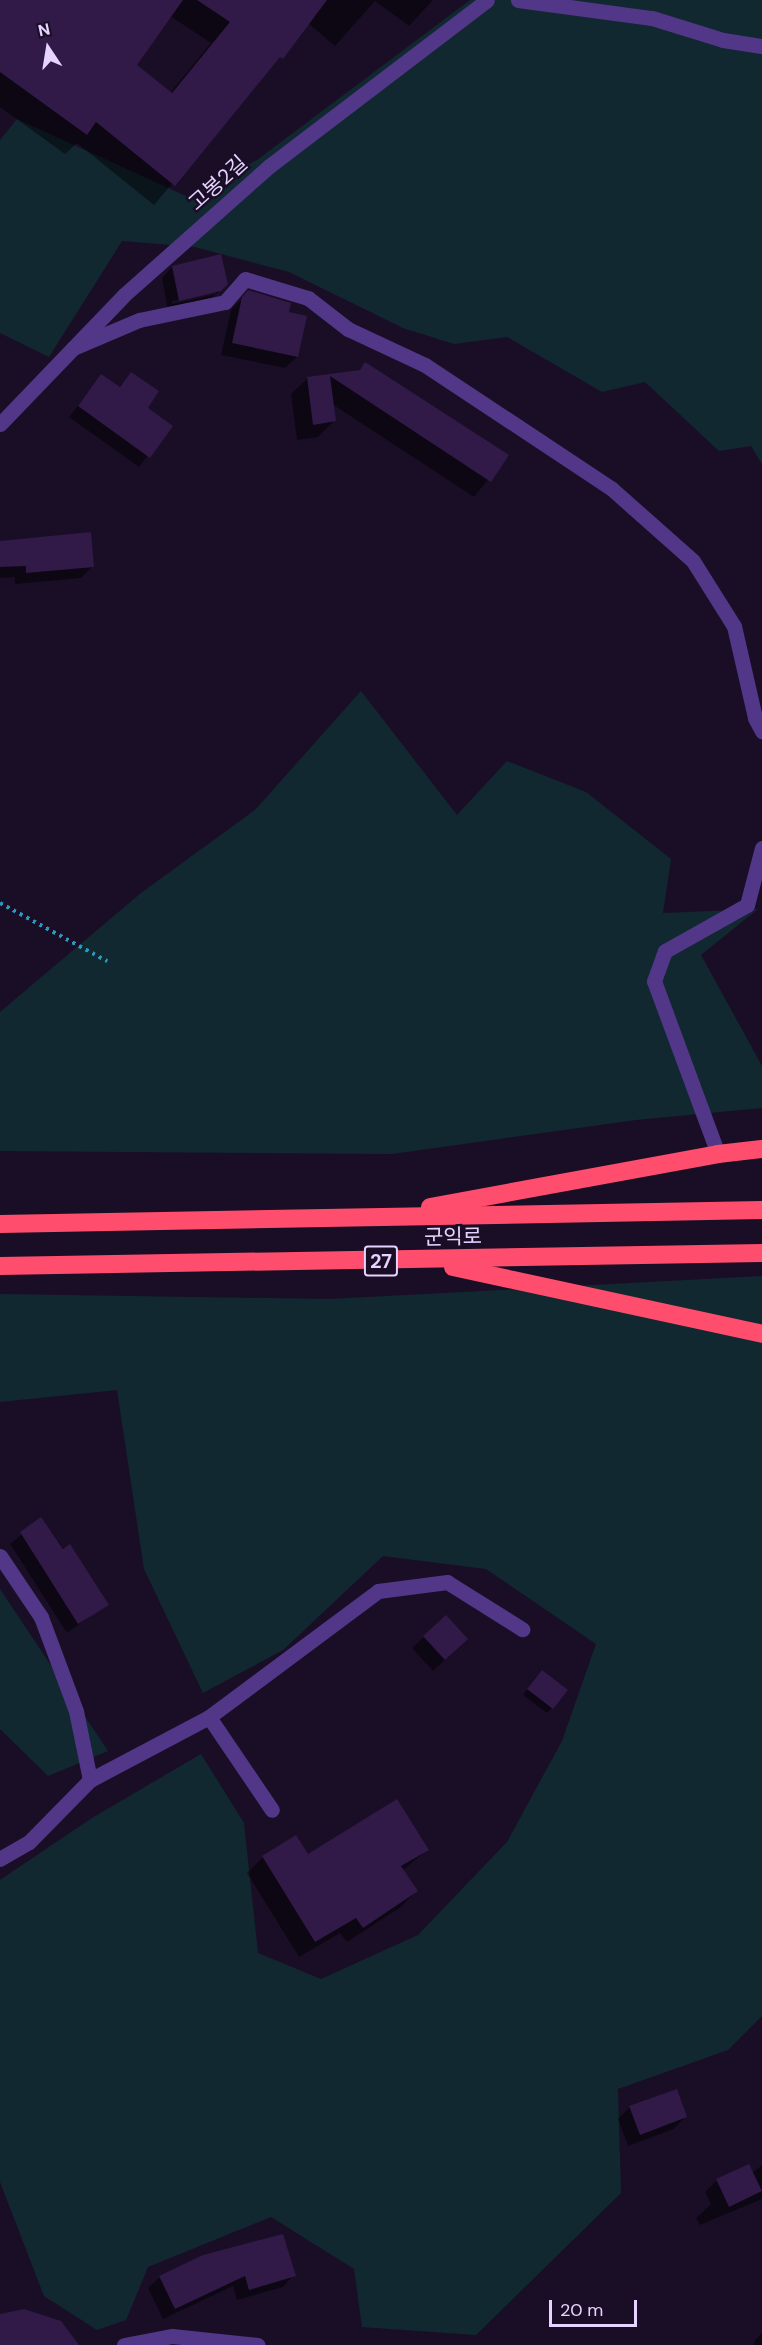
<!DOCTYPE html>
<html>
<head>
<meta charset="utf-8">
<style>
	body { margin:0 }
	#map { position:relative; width:762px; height:2345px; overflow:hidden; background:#1a0e27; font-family:"DM Sans","Noto Sans KR",sans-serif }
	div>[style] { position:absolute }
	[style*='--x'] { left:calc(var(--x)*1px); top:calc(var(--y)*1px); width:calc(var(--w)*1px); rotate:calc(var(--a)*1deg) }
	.green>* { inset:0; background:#112831 }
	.shadow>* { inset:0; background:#0007 }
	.building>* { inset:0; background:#311948 }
	.path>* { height:4px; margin-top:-2px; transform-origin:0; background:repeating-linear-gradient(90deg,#2999bd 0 3px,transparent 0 7.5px) }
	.minor>* { height:15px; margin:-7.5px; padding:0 7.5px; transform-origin:7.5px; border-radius:7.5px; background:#523788 }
	.highway>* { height:18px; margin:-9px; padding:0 9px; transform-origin:9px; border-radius:9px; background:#ff4e6d }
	span { translate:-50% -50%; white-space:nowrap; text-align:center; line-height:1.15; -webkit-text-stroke:5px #1a0e27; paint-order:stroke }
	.shield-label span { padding:2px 4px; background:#1a0e27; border:2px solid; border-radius:4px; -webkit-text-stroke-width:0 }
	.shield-label { font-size:20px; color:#e6d3ff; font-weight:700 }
	.street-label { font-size:21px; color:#e6d3ff }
	.north { position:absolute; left:18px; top:18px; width:60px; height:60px; -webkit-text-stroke:4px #1a0e27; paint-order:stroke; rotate:348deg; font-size:16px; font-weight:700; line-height:24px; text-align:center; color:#e6d3ff }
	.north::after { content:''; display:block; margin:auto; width:21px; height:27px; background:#e6d3ff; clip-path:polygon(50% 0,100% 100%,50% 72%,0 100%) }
	.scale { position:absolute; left:549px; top:2300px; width:88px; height:27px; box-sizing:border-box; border:3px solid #e6d3ff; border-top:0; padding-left:8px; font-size:18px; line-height:21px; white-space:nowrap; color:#e6d3ff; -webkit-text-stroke:4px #1a0e27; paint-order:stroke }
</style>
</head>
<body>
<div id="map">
	<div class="green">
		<div style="clip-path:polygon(470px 0,762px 0,762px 464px,751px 446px,719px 451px,645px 382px,602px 392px,507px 337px,454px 344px,403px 328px,289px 272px,195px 247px,122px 241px,49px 357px,0 333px,0 140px,17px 119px,188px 197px,257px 160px)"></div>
		<div style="clip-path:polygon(361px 691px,457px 815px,507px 761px,586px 792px,671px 859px,663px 913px,758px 909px,701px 955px,762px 1066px,762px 1108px,636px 1120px,392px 1154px,0 1151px,0 1012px,141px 893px,255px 810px)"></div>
		<div style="clip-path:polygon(762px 1276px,762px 2016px,728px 2050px,618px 2089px,621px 2193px,476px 2335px,362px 2327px,354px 2269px,271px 2217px,148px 2267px,126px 2320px,97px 2330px,44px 2296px,0 2182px,0 1880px,92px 1818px,201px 1754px,244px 1823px,258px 1953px,321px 1979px,418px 1935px,507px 1842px,562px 1741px,596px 1644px,486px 1569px,383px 1556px,283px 1650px,203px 1693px,144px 1569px,117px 1390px,0 1402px,0 1294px,330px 1299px)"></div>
		<div style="clip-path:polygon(0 1589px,108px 1751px,48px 1776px,0 1729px)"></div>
	</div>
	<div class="shadow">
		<div style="clip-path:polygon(evenodd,0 0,433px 0,409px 26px,375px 1px,335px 46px,308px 23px,154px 205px,77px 143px,65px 154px,0 107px,0 0,170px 16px,211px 43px,170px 93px,135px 65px,170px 16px)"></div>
		<div style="clip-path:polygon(evenodd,173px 266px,220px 290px,208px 302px,168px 311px,162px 278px,173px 266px,216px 291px,216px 294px,172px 304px,172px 301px,216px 291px)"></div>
		<div style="clip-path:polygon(249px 292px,288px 313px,297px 357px,285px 368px,221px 355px,231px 310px)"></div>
		<div style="clip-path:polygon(366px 364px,507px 456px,474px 497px,332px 404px,334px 421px,318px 437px,297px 440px,291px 394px,308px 378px,357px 372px)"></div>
		<div style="clip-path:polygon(131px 374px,145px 408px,171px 426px,139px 467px,69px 417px,101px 376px,118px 388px)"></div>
		<div style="clip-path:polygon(90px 533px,92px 567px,81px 578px,15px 584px,15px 577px,0 578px,0 542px)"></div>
		<div style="clip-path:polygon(41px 1519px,107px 1604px,67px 1633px,10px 1544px)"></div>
		<div style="clip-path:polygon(446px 1617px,455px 1651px,433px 1671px,412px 1648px)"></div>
		<div style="clip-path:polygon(536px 1677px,552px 1708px,547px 1713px,523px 1695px)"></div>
		<div style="clip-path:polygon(295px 1837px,308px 1856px,427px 1850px,403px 1870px,416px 1891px,401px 1907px,347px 1942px,340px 1933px,299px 1957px,247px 1873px,263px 1857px)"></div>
		<div style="clip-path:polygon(630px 2107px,685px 2117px,674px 2129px,628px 2146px,618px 2119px)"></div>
		<div style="clip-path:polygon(762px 2165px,762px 2199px,700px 2225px,696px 2218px,711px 2204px,705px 2192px,717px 2180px,752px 2173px)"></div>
		<div style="clip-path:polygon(294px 2275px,283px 2287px,237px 2300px,233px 2286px,163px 2319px,148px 2288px,160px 2277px)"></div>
		<div style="clip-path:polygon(762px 2333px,762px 2345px,753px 2345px,755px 2340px)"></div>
	</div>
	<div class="building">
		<div style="clip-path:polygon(0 0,183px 0,137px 65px,172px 93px,230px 22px,197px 0,327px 0,283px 59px,280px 57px,175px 186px,96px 122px,87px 135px,0 72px)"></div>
		<div style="clip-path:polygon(221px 254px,228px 284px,221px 291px,179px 301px,172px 266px)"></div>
		<div style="clip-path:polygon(248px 290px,291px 303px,289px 312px,307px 316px,298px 357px,232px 343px,242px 297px)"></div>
		<div style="clip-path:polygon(365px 362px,509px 455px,491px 482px,330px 376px,336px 421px,313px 425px,307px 377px,360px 370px)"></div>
		<div style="clip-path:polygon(131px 372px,159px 391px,148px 408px,173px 426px,150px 458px,78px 406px,101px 374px,120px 387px)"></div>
		<div style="clip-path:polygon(91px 532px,94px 567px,26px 573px,26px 566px,0 567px,0 541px)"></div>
		<div style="clip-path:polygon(41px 1517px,63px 1549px,70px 1544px,109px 1605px,78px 1624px,20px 1532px)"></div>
		<div style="clip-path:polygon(446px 1615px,468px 1639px,445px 1660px,423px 1636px)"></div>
		<div style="clip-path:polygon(542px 1670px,568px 1690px,553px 1709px,527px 1689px)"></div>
		<div style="clip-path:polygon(397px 1799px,429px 1850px,401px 1866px,418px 1891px,363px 1928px,356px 1918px,315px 1942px,262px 1856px,296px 1835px,308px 1854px)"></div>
		<div style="clip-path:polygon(677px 2089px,687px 2117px,640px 2135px,629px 2106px)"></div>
		<div style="clip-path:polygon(749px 2164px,762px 2191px,729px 2207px,716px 2179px)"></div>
		<div style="clip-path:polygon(283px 2234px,296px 2276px,249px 2290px,245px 2276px,175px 2309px,159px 2276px,203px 2255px)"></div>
		<div style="clip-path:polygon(24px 2309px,61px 2321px,79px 2345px,0 2345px,0 2314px)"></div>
	</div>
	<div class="path">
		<div style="--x:0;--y:903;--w:122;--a:28.5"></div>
	</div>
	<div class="minor">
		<div style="--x:518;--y:0;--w:135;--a:7.7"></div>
		<div style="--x:652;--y:18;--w:74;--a:17.2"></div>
		<div style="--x:723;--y:40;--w:39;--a:9"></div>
		<div style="--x:73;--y:348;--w:72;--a:-23"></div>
		<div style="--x:139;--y:320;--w:88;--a:-11.8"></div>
		<div style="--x:225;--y:302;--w:30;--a:-49"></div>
		<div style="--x:245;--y:279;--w:66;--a:16.8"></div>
		<div style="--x:308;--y:298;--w:51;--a:37.8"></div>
		<div style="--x:348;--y:329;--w:85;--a:25.1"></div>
		<div style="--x:425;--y:365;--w:224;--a:33.5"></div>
		<div style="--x:612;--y:489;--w:108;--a:41.6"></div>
		<div style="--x:693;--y:561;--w:77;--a:57.8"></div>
		<div style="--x:734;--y:626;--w:94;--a:77.1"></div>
		<div style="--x:755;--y:718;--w:15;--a:62"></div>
		<div style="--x:0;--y:424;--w:179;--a:-46.1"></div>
		<div style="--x:124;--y:295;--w:193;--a:-41.6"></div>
		<div style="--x:268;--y:167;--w:275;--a:-37.3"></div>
		<div style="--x:718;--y:1154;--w:184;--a:-110.3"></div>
		<div style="--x:654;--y:981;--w:32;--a:-70"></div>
		<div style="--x:665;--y:951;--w:94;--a:-29.3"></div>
		<div style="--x:747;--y:905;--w:59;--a:-75.3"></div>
		<div style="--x:0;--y:1556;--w:73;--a:56.1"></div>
		<div style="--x:41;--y:1617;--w:100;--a:69.6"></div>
		<div style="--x:76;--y:1711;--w:70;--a:78.5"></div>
		<div style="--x:90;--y:1780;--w:87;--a:134.5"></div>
		<div style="--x:29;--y:1842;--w:34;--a:150"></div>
		<div style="--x:209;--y:1717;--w:211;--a:-36.7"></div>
		<div style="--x:378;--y:1591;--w:70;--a:-7.4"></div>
		<div style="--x:447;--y:1582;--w:89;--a:32.1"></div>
		<div style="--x:90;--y:1780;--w:135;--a:-27.9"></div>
		<div style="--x:209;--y:1717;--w:112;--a:55.9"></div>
		<div style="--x:124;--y:2345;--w:49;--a:-10.6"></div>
		<div style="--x:172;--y:2336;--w:86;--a:6"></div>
	</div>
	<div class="highway">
		<div style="--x:430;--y:1207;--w:293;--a:-10.4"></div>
		<div style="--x:718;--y:1154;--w:44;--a:-6.5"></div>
		<div style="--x:0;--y:1224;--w:762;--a:-1.05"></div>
		<div style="--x:0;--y:1266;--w:762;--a:-0.98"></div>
		<div style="--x:453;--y:1267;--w:316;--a:12.2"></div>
	</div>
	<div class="shield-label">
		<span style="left:381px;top:1261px">27</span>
	</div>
	<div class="street-label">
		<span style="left:218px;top:183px;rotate:-42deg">고봉2길</span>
		<span style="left:453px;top:1237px;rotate:-1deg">군익로</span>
	</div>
	<div class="north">N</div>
	<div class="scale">20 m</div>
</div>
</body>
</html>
